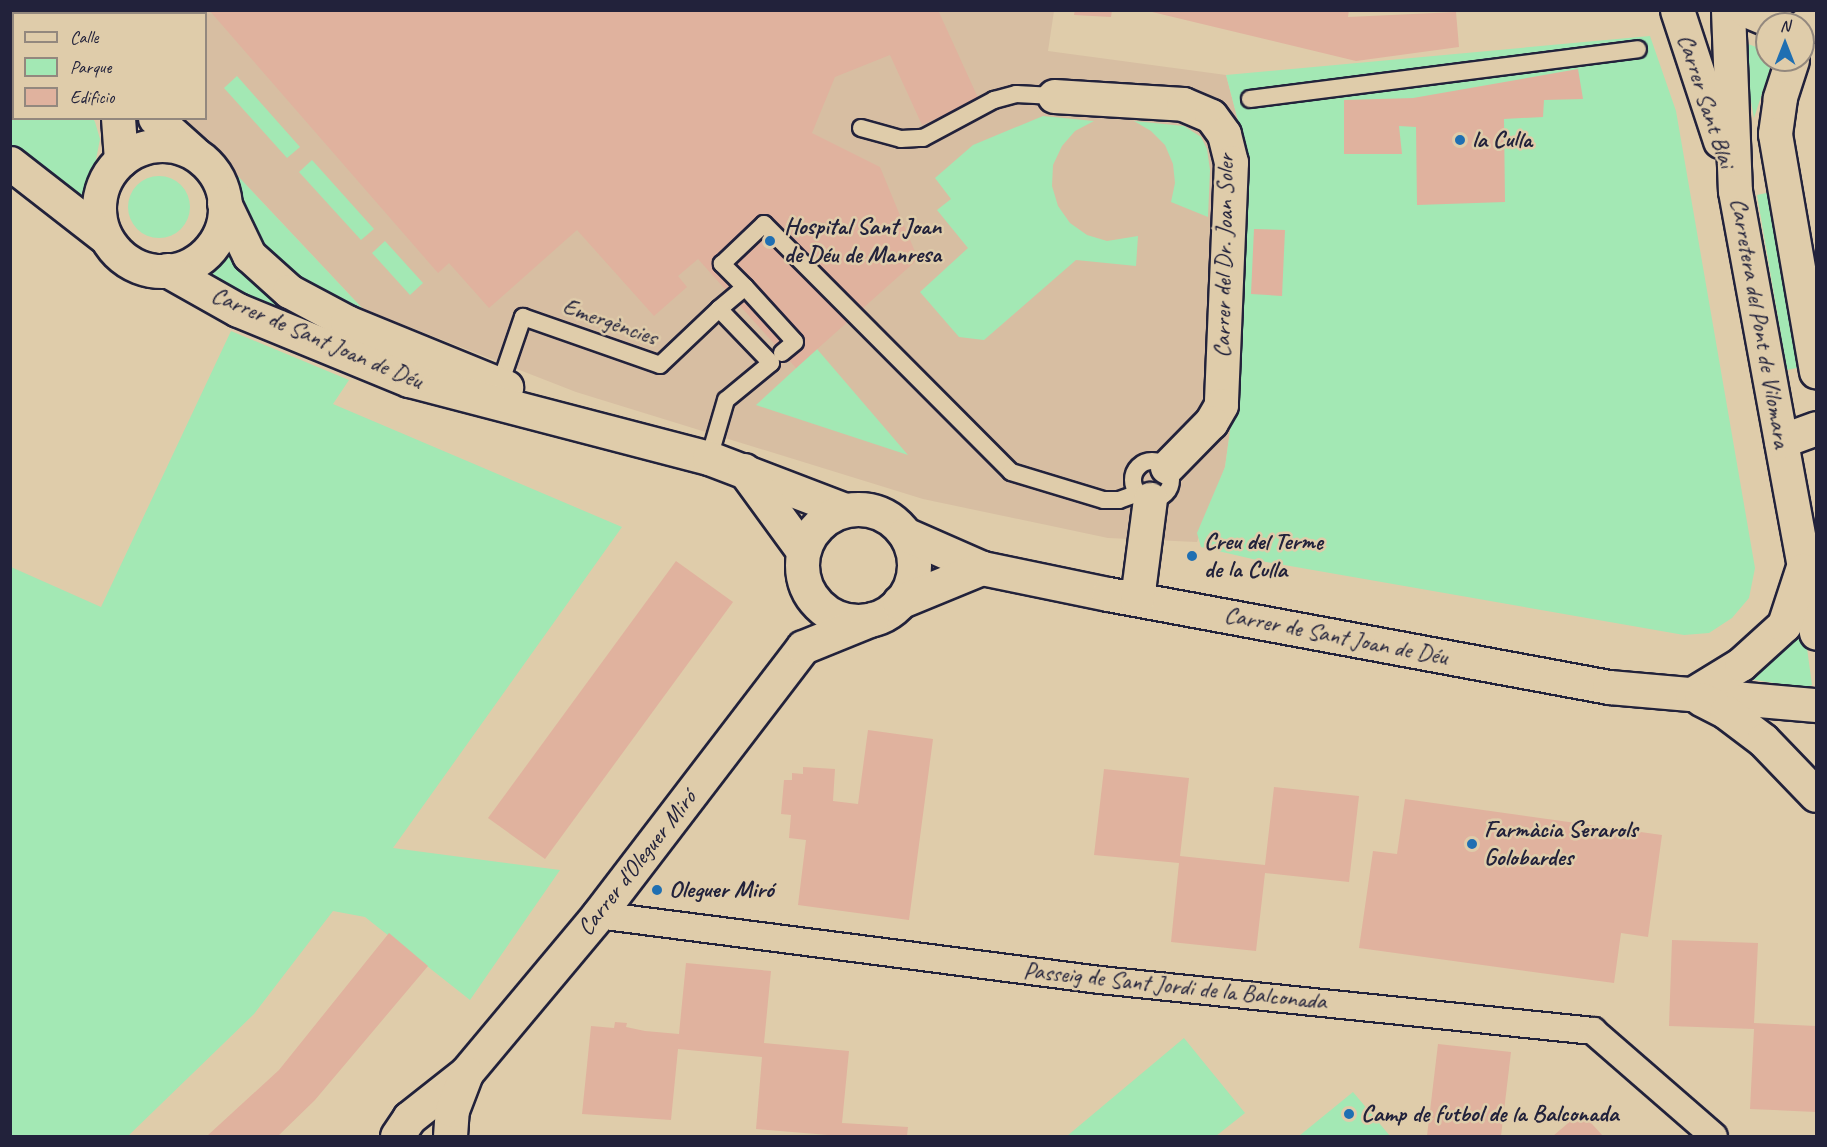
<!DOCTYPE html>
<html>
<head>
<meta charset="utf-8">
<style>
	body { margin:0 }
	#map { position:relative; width:1827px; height:1147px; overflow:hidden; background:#dfccaa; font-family:Caveat,sans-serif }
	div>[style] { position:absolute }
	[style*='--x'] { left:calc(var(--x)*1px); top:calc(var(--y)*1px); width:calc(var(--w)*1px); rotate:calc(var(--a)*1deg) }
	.built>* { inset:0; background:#d7bea2 }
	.green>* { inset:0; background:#a3e8b4 }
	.round { border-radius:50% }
	.building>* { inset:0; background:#e0b29e }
	.roads { filter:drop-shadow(2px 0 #22223b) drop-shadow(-2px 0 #22223b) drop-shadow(0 2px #22223b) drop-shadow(0 -2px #22223b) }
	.service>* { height:16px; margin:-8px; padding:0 8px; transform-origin:8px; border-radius:8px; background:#dfccaa }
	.service>.ring { margin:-8px; padding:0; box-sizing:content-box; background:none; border:16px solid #dfccaa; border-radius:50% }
	.pedestrian>* { height:26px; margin:-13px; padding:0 13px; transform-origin:13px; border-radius:13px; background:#dfccaa }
	.minor>* { height:33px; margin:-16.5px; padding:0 16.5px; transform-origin:16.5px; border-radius:16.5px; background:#dfccaa }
	.minor>.ring { margin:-16.5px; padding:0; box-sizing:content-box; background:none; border:33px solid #dfccaa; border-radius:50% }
	.tertiary>* { height:33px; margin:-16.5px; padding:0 16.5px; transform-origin:16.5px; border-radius:16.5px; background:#dfccaa }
	.dots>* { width:16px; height:16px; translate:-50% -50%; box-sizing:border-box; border:3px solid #dfccaa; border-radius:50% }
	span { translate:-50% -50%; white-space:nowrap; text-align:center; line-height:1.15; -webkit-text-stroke:5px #dfccaa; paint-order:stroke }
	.street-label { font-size:24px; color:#22223b }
	.poi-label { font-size:24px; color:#22223b; font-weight:700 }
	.left { translate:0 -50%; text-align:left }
	.frame { position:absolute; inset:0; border:12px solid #22223b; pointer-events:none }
	.legend { position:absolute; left:12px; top:12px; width:195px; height:108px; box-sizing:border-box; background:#dfccaa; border:2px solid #93887e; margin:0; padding:8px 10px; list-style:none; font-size:18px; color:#22223b }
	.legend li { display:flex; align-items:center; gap:12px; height:30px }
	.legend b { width:30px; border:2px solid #93887e }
	.north { position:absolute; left:1755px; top:12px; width:60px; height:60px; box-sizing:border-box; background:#dfccaa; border:2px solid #93887e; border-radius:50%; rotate:0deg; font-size:16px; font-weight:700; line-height:24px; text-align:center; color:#22223b }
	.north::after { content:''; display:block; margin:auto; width:21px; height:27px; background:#1f6fb2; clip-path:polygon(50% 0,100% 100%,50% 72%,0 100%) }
</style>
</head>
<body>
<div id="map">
	<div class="built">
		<div style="clip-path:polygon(104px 10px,1054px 11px,1048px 51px,1226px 75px,1243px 140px,1238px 372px,1225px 467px,1197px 542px,1108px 538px,923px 499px,576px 392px,363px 309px,184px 119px,206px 118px,206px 14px,103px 14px)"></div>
	</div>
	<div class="green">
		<div style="clip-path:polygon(1650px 36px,1676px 111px,1755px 568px,1749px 598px,1732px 618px,1709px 633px,1684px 635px,1261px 561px,1201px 547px,1197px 533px,1225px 467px,1238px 372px,1243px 140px,1226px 75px)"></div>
		<div style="clip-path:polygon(1740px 41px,1767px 51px,1767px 60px,1773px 60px,1754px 118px)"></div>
		<div style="clip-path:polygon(10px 49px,14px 118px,93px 118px,95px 122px,100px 139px,87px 206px,11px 148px)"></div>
		<div style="clip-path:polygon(237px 76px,300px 147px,287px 158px,224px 88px)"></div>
		<div style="clip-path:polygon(1043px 116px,1094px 121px,1075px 131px,1062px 146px,1053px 165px,1052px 186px,1058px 206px,1070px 223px,1087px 235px,1107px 241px,1138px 236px,1136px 266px,1076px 260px,984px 340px,959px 337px,920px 292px,968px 248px,937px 210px,951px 199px,935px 178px,973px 145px)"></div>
		<div style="clip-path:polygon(1134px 121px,1184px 126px,1201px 137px,1207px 149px,1210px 170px,1208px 217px,1171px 202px,1175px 183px,1173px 164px,1165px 145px,1151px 131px)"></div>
		<div style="clip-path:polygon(312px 160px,374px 229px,361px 240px,299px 172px)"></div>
		<div style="clip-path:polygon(235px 173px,363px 309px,335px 303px,296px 284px,252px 233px)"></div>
		<div class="round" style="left:128px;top:176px;width:62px;height:62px"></div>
		<div style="clip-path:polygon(1771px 192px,1801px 367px,1787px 370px,1757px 195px)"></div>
		<div style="clip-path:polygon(385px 241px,423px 283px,410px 295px,372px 253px)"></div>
		<div style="clip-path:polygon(225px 244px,258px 286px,373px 356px,198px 273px)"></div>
		<div style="clip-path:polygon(231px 331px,349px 380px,333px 404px,622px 527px,393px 848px,560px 870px,470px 1000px,365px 917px,333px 911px,254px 1014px,128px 1136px,11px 1136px,11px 567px,101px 607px)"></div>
		<div style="clip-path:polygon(817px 349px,908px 455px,756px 405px)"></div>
		<div style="clip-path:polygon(1804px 626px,1812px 685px,1804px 688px,1750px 679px,1750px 673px,1776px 659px,1798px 628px)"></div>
		<div style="clip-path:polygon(1184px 1038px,1245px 1113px,1216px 1136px,1067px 1136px)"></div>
		<div style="clip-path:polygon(1353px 1092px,1390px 1136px,1299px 1136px)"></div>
	</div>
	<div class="building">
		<div style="clip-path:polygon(209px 10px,938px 10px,979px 100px,922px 125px,890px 55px,835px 77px,812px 133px,880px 167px,918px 259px,796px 368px,698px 259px,678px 276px,687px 287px,654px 316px,577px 230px,489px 308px,449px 263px,438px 273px)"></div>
		<div style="clip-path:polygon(1075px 10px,1112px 10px,1111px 17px,1074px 15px)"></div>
		<div style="clip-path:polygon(1349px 10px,1348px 17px,1456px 12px,1459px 47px,1356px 61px,1148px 11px)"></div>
		<div style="clip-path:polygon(1578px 69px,1583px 99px,1544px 100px,1543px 117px,1504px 119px,1505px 202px,1417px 205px,1416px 127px,1399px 126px,1402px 154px,1344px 154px,1344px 100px,1413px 98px)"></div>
		<div style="clip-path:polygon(1254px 229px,1285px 230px,1282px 296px,1251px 294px)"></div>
		<div style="clip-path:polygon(676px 561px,733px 602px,545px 859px,488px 818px)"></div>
		<div style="clip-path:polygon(868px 730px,933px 739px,909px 920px,798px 905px,806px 840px,789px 838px,791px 815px,781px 814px,784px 780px,792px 780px,792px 773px,803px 774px,803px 767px,835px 769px,833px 801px,858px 804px)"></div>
		<div style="clip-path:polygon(1104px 769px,1189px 778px,1180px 856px,1265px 865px,1274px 787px,1359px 796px,1349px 882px,1265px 873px,1256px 951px,1171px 942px,1179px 863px,1094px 855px)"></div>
		<div style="clip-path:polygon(1405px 799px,1662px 835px,1648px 937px,1621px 933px,1614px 983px,1359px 948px,1373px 851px,1397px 854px)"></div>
		<div style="clip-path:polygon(389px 933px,428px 966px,315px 1100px,278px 1136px,207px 1136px,279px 1070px)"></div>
		<div style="clip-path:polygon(1672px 940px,1758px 943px,1754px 1023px,1816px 1026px,1816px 1112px,1750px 1109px,1754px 1029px,1669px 1026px)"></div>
		<div style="clip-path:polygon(686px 963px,771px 971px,764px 1043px,849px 1051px,842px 1123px,908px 1127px,907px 1136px,840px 1136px,756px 1129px,762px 1057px,678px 1049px,671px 1120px,582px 1114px,591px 1026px,614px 1028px,615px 1022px,627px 1023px,626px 1027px,645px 1031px,679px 1034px)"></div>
		<div style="clip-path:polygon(1438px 1044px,1511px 1052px,1501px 1136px,1427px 1136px)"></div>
		<div style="clip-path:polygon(1581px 1112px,1603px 1136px,1553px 1136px)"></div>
	</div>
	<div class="roads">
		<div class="service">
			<div style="--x:1250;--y:99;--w:391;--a:-7.3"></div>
			<div style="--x:861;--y:128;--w:41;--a:15.4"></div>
			<div style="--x:901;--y:139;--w:22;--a:-3"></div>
			<div style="--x:923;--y:138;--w:81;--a:-28.2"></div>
			<div style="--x:994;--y:100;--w:23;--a:-15"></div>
			<div style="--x:1016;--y:94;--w:38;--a:3"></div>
			<div style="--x:745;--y:287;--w:33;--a:-135"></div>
			<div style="--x:722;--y:264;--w:58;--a:-43.6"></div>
			<div style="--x:764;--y:224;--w:350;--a:45.1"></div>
			<div style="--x:1011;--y:472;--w:97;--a:16.8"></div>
			<div style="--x:1104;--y:500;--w:15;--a:0"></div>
			<div style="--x:1119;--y:500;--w:20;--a:-20"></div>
			<div style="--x:719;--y:309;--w:34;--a:-40"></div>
			<div style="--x:745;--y:287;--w:74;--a:47.7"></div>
			<div style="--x:795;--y:342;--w:17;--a:140"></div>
			<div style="--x:494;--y:386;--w:6;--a:-18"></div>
			<div style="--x:500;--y:384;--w:71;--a:-71.1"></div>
			<div style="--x:523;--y:317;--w:145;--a:19.3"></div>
			<div style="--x:660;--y:365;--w:81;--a:-43.5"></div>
			<div style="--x:719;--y:309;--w:75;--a:46.1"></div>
			<div style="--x:771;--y:363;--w:58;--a:140.6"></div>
			<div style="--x:726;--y:400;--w:60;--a:106.3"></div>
			<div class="ring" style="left:1133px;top:461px;width:22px;height:22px"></div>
		</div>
		<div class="pedestrian">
			<div style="--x:598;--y:915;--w:506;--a:7.38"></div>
			<div style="--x:1100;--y:980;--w:496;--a:5.9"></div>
			<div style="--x:1593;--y:1031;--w:160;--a:41"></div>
		</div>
		<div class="minor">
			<div style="--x:1677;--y:10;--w:138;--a:71.8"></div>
			<div style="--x:1728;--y:10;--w:181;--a:87.8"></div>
			<div style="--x:1735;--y:191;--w:449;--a:79.6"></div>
			<div style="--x:46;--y:14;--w:6;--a:-45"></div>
			<div style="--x:1792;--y:60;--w:40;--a:108"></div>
			<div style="--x:1780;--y:98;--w:36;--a:98"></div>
			<div style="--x:1775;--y:134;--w:241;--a:80.2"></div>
			<div style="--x:1054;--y:96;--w:129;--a:3.5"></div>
			<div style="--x:1183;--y:104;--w:30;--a:23"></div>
			<div style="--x:1211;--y:116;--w:22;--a:54"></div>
			<div style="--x:1224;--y:134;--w:29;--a:76"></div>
			<div style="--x:1231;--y:162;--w:243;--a:92.4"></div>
			<div style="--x:1221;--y:405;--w:20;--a:120"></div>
			<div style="--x:1211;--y:422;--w:63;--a:134.4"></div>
			<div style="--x:118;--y:118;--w:42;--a:85.9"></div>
			<div style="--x:155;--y:118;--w:51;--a:41.8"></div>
			<div class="ring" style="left:99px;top:145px;width:93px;height:93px"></div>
			<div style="--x:10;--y:163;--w:120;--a:37.9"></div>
			<div style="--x:224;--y:203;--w:58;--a:64.3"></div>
			<div style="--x:249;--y:255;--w:54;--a:42"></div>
			<div style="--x:289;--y:291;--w:66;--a:28.1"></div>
			<div style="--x:347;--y:322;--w:172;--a:22.2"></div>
			<div style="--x:167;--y:270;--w:81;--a:29.4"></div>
			<div style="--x:238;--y:310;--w:185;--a:22.3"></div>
			<div style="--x:409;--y:380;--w:310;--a:14.6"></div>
			<div style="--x:709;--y:458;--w:146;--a:20.9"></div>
			<div style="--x:1781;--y:441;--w:37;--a:-20"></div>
			<div style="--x:744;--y:470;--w:100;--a:53.9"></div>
			<div class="ring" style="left:802px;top:509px;width:79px;height:79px"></div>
			<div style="--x:905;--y:534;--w:84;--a:23.8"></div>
			<div style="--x:982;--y:568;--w:129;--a:11.7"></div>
			<div style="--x:1108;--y:594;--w:510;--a:10.52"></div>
			<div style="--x:1609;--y:687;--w:208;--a:5"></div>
			<div style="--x:1137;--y:599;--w:101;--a:-82.6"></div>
			<div style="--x:899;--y:602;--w:90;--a:-22.3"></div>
			<div style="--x:1692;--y:694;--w:57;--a:-31.5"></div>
			<div style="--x:1741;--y:664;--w:58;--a:-42.2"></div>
			<div style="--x:1784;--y:625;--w:58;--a:-71.9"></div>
			<div style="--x:1701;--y:699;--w:28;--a:27"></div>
			<div style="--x:1726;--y:712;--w:46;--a:37.1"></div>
			<div style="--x:1763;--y:740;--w:76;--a:46.1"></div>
			<div style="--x:397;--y:1136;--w:22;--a:-56"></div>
			<div style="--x:409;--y:1118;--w:73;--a:-38.3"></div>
			<div style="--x:466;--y:1073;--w:206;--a:-50.1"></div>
			<div style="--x:598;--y:915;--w:337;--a:-52.6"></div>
			<div style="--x:803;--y:647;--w:74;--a:-22.1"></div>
			<div style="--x:450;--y:1136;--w:26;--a:-86"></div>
			<div style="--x:452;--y:1110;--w:40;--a:-69"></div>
		</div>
		<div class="tertiary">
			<div style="--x:1746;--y:10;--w:36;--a:23"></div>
			<div style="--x:1803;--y:26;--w:13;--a:-9"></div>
		</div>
	</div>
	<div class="dots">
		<div style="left:1460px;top:140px;background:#1f6fb2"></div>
		<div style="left:770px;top:241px;background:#1f6fb2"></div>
		<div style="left:1192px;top:556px;background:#1f6fb2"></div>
		<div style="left:1472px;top:844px;background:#1f6fb2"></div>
		<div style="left:657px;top:890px;background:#1f6fb2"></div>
		<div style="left:1349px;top:1114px;background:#1f6fb2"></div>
	</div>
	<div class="street-label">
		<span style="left:1706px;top:101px;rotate:72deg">Carrer Sant Blai</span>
		<span style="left:1224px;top:256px;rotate:-89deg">Carrer del Dr. Joan Soler</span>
		<span style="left:610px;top:322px;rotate:19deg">Emergències</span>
		<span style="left:1760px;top:323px;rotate:80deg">Carretera del Pont de Vilomara</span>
		<span style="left:317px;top:338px;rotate:23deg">Carrer de Sant Joan de Déu</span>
		<span style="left:1336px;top:636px;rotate:11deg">Carrer de Sant Joan de Déu</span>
		<span style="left:637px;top:863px;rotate:-52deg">Carrer d'Oleguer Miró</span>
		<span style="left:1175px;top:986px;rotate:6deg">Passeig de Sant Jordi de la Balconada</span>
	</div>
	<div class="poi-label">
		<span class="left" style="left:1472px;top:140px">la Culla</span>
		<span class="left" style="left:784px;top:241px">Hospital Sant Joan<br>de Déu de Manresa</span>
		<span class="left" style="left:1204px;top:556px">Creu del Terme<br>de la Culla</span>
		<span class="left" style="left:1484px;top:844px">Farmàcia Serarols<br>Golobardes</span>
		<span class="left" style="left:669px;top:890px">Oleguer Miró</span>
		<span class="left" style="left:1361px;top:1114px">Camp de futbol de la Balconada</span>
	</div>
	<div class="frame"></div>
	<ul class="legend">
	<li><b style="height:8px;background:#dfccaa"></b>Calle</li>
	<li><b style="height:16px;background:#a3e8b4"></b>Parque</li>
	<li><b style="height:16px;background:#e0b29e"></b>Edificio</li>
	</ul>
	<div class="north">N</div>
</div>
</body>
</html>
